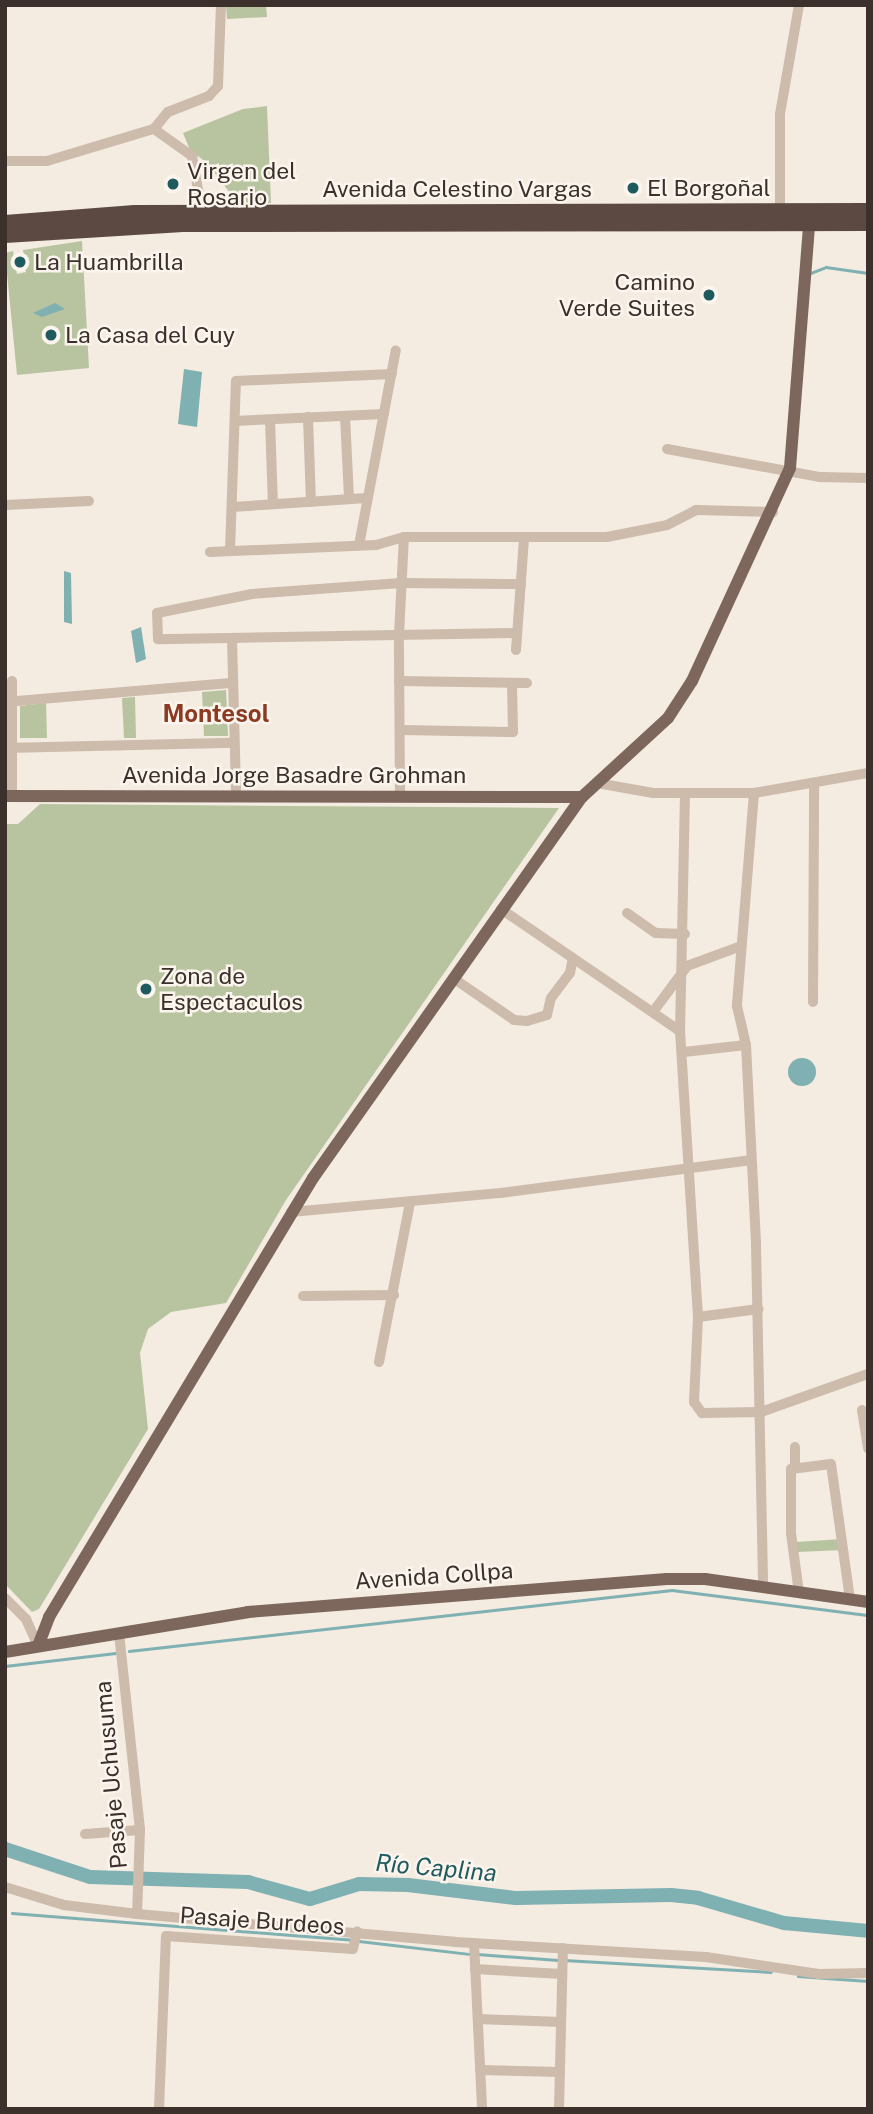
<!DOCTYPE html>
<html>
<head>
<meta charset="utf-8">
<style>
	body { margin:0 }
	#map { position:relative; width:873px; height:2114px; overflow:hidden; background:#f4ebe1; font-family:"Public Sans",sans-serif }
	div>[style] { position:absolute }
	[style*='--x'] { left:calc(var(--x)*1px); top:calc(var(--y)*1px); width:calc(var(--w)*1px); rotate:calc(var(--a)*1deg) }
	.green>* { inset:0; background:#b8c4a0 }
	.water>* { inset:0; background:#7fb0b2 }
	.round { border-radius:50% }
	.stream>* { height:2.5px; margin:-1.25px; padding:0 1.25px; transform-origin:1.25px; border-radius:1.25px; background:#7fb0b2 }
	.river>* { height:14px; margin:-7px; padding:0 7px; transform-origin:7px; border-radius:7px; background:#7fb0b2 }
	.minor>* { height:10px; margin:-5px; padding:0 5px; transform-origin:5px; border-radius:5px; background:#cdbbac }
	.major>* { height:12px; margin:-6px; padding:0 6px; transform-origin:6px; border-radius:6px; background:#7d675c }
	.highway>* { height:16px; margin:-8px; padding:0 8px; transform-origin:8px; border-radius:8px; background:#5c4a42 }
	.dots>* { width:19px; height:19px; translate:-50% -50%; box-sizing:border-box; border:4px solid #fbf5ee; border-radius:50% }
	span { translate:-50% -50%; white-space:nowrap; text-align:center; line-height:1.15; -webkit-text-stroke:5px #fbf5ee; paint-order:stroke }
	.poi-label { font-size:23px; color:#3b302b }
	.left { translate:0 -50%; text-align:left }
	.right { translate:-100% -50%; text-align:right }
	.street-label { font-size:23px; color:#3b302b }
	.neighbourhood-label { font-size:24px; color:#8c3b22; font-weight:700 }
	.water-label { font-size:24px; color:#1f5a5e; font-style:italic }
	.frame { position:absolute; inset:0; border:7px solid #3b302b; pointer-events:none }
</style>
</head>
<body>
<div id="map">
	<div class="green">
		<div style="clip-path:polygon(226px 5px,266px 5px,267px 17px,227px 19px)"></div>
		<div style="clip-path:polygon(267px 106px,271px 203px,237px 202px,207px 163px,190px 150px,183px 133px,243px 109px)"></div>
		<div style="clip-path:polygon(82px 241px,89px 368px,17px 375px,5px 253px,13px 251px,17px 274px,26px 272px,23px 250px)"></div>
		<div style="clip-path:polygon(226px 690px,228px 736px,204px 736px,202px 692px)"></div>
		<div style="clip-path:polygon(135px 697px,136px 738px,124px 738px,122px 698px)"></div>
		<div style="clip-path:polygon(46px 703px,47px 738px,20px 738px,20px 706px)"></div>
		<div style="clip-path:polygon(40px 804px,559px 808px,286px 1200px,226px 1303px,171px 1312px,148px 1329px,140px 1353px,148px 1429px,39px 1609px,32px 1612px,5px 1584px,5px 824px,18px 824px)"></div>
		<div style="clip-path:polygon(842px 1539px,843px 1550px,797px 1552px,796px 1542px)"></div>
	</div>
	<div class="water">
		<div style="clip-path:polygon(55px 303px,65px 309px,42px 317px,33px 313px)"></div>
		<div style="clip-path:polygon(184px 369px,202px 372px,197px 427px,178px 424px)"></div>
		<div style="clip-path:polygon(64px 571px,71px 573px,72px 624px,64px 622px)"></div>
		<div style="clip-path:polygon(141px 627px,146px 659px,136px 663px,131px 631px)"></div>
		<div class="round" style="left:788px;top:1058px;width:28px;height:28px"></div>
	</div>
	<div class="stream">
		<div style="--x:811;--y:273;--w:16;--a:-22"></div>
		<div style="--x:826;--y:267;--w:42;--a:8.1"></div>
		<div style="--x:129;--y:1651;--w:546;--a:-6.41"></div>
		<div style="--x:672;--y:1590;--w:198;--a:7.3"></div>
		<div style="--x:5;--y:1666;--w:111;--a:-6.7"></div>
		<div style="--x:12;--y:1913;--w:341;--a:4.5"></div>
		<div style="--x:359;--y:1941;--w:112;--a:6.7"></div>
		<div style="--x:477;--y:1954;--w:81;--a:4.2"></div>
		<div style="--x:564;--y:1960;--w:207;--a:3.3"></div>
		<div style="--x:798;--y:1976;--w:70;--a:4.1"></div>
	</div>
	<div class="river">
		<div style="--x:5;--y:1849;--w:89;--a:18.2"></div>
		<div style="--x:90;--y:1877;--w:158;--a:1.8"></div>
		<div style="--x:248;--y:1882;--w:64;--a:15.3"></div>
		<div style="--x:310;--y:1899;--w:51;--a:-17"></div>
		<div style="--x:359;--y:1884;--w:49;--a:1.2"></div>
		<div style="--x:408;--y:1885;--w:109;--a:6.9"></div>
		<div style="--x:516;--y:1898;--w:155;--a:-1.1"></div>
		<div style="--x:671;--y:1895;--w:27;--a:6"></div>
		<div style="--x:698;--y:1898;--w:90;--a:16.2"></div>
		<div style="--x:784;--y:1923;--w:84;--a:5.4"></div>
	</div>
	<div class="minor">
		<div style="--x:154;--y:129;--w:22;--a:-51"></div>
		<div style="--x:168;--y:112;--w:44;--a:-21.3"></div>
		<div style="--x:209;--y:96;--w:13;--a:-48"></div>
		<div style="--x:218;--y:86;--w:81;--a:-87.9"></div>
		<div style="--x:154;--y:129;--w:47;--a:35.4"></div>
		<div style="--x:192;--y:156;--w:57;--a:79.9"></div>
		<div style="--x:5;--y:161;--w:42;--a:0"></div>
		<div style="--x:47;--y:161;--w:112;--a:-16.7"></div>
		<div style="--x:780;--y:211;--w:97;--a:-90"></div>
		<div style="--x:780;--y:114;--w:111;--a:-80.1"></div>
		<div style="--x:345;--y:416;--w:83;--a:87.2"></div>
		<div style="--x:308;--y:417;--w:85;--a:88"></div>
		<div style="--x:270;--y:420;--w:84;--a:88"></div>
		<div style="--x:235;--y:421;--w:149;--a:-2.7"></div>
		<div style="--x:667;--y:449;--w:156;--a:10.4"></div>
		<div style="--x:820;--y:477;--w:48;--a:1.2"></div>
		<div style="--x:5;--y:505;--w:84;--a:-2.7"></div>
		<div style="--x:232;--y:507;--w:135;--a:-3.8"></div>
		<div style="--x:359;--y:545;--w:198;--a:-79.3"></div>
		<div style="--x:230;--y:551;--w:170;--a:-88"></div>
		<div style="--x:236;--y:381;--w:156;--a:-2.6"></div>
		<div style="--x:210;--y:552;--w:166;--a:-2.4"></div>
		<div style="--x:376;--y:545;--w:29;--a:-16"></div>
		<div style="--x:404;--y:537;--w:203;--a:0"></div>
		<div style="--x:607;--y:537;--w:61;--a:-11.3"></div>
		<div style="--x:667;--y:525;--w:33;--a:-27"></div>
		<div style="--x:696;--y:510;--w:77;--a:1.5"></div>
		<div style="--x:517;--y:633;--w:359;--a:179"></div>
		<div style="--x:158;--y:639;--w:26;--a:-92"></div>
		<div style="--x:157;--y:613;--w:97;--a:-11.3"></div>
		<div style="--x:252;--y:594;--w:149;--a:-4.2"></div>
		<div style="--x:401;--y:583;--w:120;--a:0.5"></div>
		<div style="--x:232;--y:638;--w:158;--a:88.5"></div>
		<div style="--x:516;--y:650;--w:112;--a:-85.9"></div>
		<div style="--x:399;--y:681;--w:128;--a:0.9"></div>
		<div style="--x:5;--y:702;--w:229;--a:-4.8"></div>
		<div style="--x:400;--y:730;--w:113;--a:1"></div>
		<div style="--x:513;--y:732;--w:49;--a:-91.2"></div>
		<div style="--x:5;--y:748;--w:229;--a:-1.3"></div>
		<div style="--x:597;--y:783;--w:57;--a:10.1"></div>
		<div style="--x:653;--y:793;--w:101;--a:0"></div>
		<div style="--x:754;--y:793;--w:116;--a:-10"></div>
		<div style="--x:754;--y:793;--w:214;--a:94.6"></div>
		<div style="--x:737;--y:1006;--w:40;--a:77"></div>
		<div style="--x:746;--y:1045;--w:200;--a:87.1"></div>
		<div style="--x:756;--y:1245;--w:342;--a:88.8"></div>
		<div style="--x:685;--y:794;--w:237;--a:91.2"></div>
		<div style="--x:680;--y:1031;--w:287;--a:86.4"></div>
		<div style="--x:698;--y:1317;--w:85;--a:92.7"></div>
		<div style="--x:694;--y:1402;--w:14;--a:54"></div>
		<div style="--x:702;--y:1413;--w:59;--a:-1"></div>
		<div style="--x:761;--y:1412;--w:114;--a:-19.6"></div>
		<div style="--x:12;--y:796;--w:115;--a:-90"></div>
		<div style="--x:400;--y:796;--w:161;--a:-90.4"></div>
		<div style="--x:399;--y:635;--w:98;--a:-87.1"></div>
		<div style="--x:501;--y:909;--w:217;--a:34.3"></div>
		<div style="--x:627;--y:913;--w:35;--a:35"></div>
		<div style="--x:656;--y:933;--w:29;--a:2"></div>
		<div style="--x:453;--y:978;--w:74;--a:34.5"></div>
		<div style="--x:514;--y:1020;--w:13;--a:4"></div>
		<div style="--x:527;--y:1021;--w:21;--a:-17"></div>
		<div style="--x:547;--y:1015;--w:17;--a:-77"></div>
		<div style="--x:551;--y:998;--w:31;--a:-53"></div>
		<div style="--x:570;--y:973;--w:15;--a:-79"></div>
		<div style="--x:813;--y:1002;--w:217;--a:-89.7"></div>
		<div style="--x:653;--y:1012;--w:57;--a:-53.5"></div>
		<div style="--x:687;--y:966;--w:58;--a:-20.3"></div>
		<div style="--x:684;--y:1052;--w:62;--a:-6.4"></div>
		<div style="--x:291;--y:1212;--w:211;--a:-5.2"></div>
		<div style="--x:501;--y:1193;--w:251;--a:-7.5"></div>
		<div style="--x:303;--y:1296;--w:91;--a:-0.6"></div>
		<div style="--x:698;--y:1317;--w:61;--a:-7.6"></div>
		<div style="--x:379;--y:1362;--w:162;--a:-79"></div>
		<div style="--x:862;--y:1410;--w:39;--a:81"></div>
		<div style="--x:795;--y:1447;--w:18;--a:90"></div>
		<div style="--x:799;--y:1593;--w:61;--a:-97.6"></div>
		<div style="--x:791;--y:1533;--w:64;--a:-90"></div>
		<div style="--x:791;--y:1469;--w:40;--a:-7.1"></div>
		<div style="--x:831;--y:1464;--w:136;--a:82"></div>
		<div style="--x:5;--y:1598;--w:30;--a:45"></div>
		<div style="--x:26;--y:1619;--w:30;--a:66"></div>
		<div style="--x:119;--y:1633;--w:198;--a:83.9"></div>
		<div style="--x:140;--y:1830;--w:84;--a:92"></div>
		<div style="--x:85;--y:1834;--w:55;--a:-4.2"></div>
		<div style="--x:5;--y:1887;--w:62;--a:17"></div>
		<div style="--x:64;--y:1905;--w:74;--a:7"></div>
		<div style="--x:137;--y:1914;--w:319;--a:5"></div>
		<div style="--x:455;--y:1942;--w:251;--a:3.4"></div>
		<div style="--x:706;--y:1957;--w:114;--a:8.6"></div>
		<div style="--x:819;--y:1974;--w:49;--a:-1.2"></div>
		<div style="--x:474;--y:1943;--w:166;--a:87.2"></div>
		<div style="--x:475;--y:1969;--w:87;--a:3.3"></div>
		<div style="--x:478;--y:2019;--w:83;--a:2.1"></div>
		<div style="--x:480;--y:2070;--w:80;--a:1.4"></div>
		<div style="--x:159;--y:2109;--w:173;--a:-87.7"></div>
		<div style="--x:166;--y:1936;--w:187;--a:4"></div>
		<div style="--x:353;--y:1949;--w:18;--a:-77"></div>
		<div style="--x:559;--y:2109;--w:161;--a:-88.6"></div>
	</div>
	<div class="major">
		<div style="--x:5;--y:796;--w:577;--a:0.1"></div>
		<div style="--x:38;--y:1646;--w:31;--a:-69"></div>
		<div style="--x:49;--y:1617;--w:512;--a:-58.98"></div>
		<div style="--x:313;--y:1178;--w:466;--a:-54.8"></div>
		<div style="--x:582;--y:797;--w:117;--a:-42.6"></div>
		<div style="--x:668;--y:718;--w:44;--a:-57"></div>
		<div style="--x:692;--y:681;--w:234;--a:-65.3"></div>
		<div style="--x:790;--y:468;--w:253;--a:-85.5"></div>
		<div style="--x:5;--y:1652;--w:246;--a:-9.3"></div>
		<div style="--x:248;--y:1612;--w:420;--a:-4.5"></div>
		<div style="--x:667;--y:1579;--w:38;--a:0"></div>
		<div style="--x:705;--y:1579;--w:165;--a:8"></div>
	</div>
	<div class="highway">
		<div style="--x:5;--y:223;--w:130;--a:-4.4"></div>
		<div style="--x:135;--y:213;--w:733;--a:-0.16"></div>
		<div style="--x:5;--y:235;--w:178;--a:-3.5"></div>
		<div style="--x:183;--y:224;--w:685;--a:-0.08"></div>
	</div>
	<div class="dots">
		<div style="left:173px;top:184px;background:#1f5a5e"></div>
		<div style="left:633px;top:188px;background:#1f5a5e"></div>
		<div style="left:20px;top:262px;background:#1f5a5e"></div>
		<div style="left:709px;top:295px;background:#1f5a5e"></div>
		<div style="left:51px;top:335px;background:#1f5a5e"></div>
		<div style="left:146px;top:989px;background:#1f5a5e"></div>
	</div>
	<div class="poi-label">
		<span class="left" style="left:187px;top:184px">Virgen del<br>Rosario</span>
		<span class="left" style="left:647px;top:188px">El Borgoñal</span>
		<span class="left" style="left:34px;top:262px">La Huambrilla</span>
		<span class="right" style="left:695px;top:295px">Camino<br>Verde Suites</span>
		<span class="left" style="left:65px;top:335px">La Casa del Cuy</span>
		<span class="left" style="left:160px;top:989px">Zona de<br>Espectaculos</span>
	</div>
	<div class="street-label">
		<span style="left:457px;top:189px">Avenida Celestino Vargas</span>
		<span style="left:294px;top:775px">Avenida Jorge Basadre Grohman</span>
		<span style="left:434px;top:1576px;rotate:-4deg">Avenida Collpa</span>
		<span style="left:111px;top:1775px;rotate:-95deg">Pasaje Uchusuma</span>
		<span style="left:262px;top:1921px;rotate:4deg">Pasaje Burdeos</span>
	</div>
	<div class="neighbourhood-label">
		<span style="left:216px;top:714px">Montesol</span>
	</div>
	<div class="water-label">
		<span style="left:436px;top:1868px;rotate:5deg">Río Caplina</span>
	</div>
	<div class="frame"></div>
</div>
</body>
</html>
